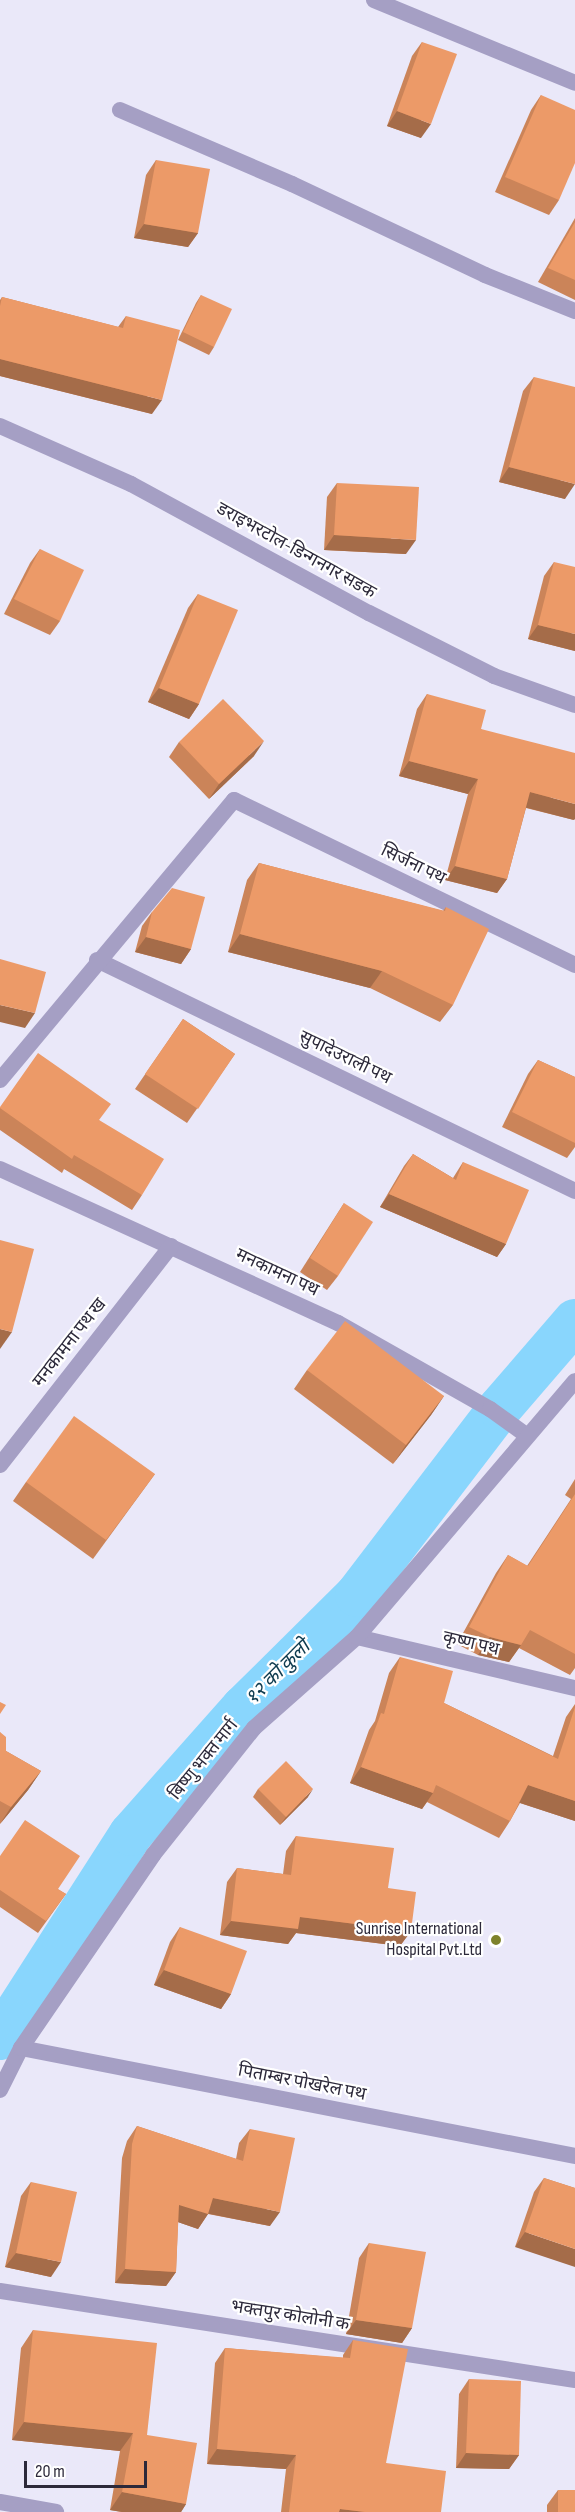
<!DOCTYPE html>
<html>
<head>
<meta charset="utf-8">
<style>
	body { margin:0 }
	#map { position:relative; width:575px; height:2512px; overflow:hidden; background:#eae8f9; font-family:"Sofia Sans Condensed","Noto Sans Devanagari",sans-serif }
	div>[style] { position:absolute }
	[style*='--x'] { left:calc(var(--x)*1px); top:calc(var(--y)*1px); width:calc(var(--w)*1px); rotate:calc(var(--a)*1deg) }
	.canal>* { height:44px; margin:-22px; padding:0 22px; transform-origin:22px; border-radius:22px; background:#89d6fd }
	.minor>* { height:16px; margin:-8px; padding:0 8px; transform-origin:8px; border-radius:8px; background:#a59fc4 }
	.tertiary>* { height:16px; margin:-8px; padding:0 8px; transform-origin:8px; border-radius:8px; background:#a59fc4 }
	.wall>* { inset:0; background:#cb8459 }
	.shaded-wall>* { inset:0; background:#a56c49 }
	.building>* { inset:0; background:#ec9a68 }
	.dots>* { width:16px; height:16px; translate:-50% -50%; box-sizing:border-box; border:3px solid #fff; border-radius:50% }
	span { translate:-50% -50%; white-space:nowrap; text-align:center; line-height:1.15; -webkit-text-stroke:4.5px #fff; paint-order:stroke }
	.street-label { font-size:18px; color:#2c293a }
	.poi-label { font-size:18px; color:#2c293a }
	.right { translate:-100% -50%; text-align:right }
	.water-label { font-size:20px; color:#0f3c50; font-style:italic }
	.scale { position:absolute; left:24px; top:2461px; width:123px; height:27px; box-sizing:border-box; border:3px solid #2c293a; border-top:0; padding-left:8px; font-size:18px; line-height:21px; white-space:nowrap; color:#2c293a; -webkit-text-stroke:4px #fff; paint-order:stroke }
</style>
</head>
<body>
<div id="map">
	<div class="canal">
		<div style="--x:0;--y:2038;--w:242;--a:-57.3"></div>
		<div style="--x:131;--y:1834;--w:169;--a:-48.4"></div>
		<div style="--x:243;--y:1708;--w:161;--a:-44.7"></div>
		<div style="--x:357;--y:1595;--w:235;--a:-52.6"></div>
		<div style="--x:500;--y:1408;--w:115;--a:-49.2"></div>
	</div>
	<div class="minor">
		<div style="--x:374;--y:0;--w:217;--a:22.4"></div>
		<div style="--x:120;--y:110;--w:187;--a:23.3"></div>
		<div style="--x:292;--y:184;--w:213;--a:25.2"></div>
		<div style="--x:485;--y:275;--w:97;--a:21.8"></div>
		<div style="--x:97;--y:960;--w:531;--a:25.79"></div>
		<div style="--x:0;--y:1080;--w:365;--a:-50.1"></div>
		<div style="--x:234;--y:800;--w:379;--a:25.8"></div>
		<div style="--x:0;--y:1169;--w:371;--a:24.5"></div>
		<div style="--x:338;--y:1323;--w:175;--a:29.5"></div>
		<div style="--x:490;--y:1409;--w:44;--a:35.8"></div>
		<div style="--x:0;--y:1465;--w:278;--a:-52"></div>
		<div style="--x:357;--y:1637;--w:224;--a:13.2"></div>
		<div style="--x:21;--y:2048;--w:564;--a:11.03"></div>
		<div style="--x:0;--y:2291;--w:582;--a:8.8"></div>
		<div style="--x:0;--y:2502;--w:57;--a:10.1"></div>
	</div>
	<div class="tertiary">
		<div style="--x:0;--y:426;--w:143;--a:23.9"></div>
		<div style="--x:131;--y:484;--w:271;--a:28.5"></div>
		<div style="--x:369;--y:613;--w:140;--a:26.7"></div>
		<div style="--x:494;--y:676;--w:86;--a:19.7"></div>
		<div style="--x:0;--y:2090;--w:47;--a:-63.4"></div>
		<div style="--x:21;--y:2048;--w:234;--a:-55.6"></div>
		<div style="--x:153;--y:1855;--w:162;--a:-51.5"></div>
		<div style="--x:254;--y:1728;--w:137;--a:-41.5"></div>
		<div style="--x:357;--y:1637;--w:336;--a:-49.6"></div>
	</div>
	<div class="wall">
		<div style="clip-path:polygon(422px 42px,421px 138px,387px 126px,412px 56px)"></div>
		<div style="clip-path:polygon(541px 95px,559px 200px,549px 215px,495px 192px,531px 110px)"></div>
		<div style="clip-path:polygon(156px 160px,198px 233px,188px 247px,134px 238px,146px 175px)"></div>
		<div style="clip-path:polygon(575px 218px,575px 300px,538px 282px)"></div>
		<div style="clip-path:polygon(201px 295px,214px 347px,209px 355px,178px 340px,196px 303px)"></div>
		<div style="clip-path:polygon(2px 297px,118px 327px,126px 316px,152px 414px,0 376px,0 300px)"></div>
		<div style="clip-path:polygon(534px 377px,565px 499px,499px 482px,523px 391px)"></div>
		<div style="clip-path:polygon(337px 483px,406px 554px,324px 550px,327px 497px)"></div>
		<div style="clip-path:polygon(40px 549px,60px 621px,50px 635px,4px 614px,30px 563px)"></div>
		<div style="clip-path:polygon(554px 562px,575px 651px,528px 639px,544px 576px)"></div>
		<div style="clip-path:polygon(198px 594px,199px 704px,189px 719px,148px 702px,188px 608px)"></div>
		<div style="clip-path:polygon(427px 694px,481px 729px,574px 820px,526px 808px,507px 879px,497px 893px,445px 880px,468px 794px,399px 776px,417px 709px)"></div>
		<div style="clip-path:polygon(179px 742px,254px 756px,209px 799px,169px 757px)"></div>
		<div style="clip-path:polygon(259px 863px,443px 911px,446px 907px,453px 1005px,440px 1022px,370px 988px,228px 952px,247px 880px)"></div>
		<div style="clip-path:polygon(152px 912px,191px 949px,181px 964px,135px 952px,142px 926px)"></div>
		<div style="clip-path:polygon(183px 1019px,235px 1054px,187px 1123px,135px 1089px)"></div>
		<div style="clip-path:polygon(538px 1060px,575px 1077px,575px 1147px,567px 1158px,502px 1127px,528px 1074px)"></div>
		<div style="clip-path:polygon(0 1107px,99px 1120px,142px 1195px,132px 1210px,64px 1169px,62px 1173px,0 1130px)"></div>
		<div style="clip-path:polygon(413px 1154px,453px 1178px,463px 1162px,506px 1244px,497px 1257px,380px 1207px,404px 1166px)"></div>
		<div style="clip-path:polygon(344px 1203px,338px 1276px,327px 1290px,300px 1272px)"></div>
		<div style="clip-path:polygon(307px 1370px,444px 1396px,431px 1415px,393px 1464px,294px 1389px)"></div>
		<div style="clip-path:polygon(155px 1474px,93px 1559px,13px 1501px,26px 1482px)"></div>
		<div style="clip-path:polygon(575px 1479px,575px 1668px,570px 1675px,519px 1648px,509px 1662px,478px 1655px,457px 1644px,496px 1573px,508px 1555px,527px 1566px,571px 1499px,565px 1495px)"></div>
		<div style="clip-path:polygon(400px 1657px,444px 1703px,553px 1756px,566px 1717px,575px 1704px,575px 1821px,520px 1803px,510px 1821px,499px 1838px,427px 1802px,422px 1809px,350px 1783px,369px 1730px,375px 1721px,389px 1673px)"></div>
		<div style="clip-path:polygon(0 1732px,6px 1751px,41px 1771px,28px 1790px,0 1824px)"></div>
		<div style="clip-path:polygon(258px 1789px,308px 1797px,280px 1825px,253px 1797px)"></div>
		<div style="clip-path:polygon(296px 1836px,388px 1888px,411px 1931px,400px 1946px,296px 1933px,288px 1944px,220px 1935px,227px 1882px,237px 1868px,283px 1874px,286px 1851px)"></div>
		<div style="clip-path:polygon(0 1856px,66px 1894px,38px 1933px,0 1907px)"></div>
		<div style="clip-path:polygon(180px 1927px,231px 1994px,221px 2009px,154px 1985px,170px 1942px)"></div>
		<div style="clip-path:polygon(137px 2126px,236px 2159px,239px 2143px,250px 2129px,270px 2226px,208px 2214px,198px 2229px,178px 2222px,176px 2272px,166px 2286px,115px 2283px,122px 2158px,127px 2141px)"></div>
		<div style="clip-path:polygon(544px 2178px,575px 2188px,515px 2247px,534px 2192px)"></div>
		<div style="clip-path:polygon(31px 2182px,51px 2277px,5px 2267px,21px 2196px)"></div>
		<div style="clip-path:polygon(369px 2243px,412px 2328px,402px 2343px,346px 2334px,359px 2258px)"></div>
		<div style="clip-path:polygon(33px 2330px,147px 2435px,186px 2504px,181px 2512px,122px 2512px,110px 2510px,120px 2451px,12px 2440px,21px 2348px)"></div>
		<div style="clip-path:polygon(353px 2340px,386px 2463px,441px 2512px,281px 2512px,286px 2469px,207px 2464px,215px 2363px,225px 2348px,343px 2358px,343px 2355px)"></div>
		<div style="clip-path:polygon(469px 2379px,519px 2455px,509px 2469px,456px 2468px,459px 2394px)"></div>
		<div style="clip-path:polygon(558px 2490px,575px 2512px,547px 2512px,547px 2505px)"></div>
	</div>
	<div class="shaded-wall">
		<div style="clip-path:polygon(397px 111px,431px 124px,421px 138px,387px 126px)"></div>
		<div style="clip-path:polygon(144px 224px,198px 233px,188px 247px,134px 238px)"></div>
		<div style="clip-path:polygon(0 359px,162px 400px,152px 414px,0 376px)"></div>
		<div style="clip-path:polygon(509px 467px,575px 484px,565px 499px,499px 482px)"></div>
		<div style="clip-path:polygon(334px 535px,416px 540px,406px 554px,324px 550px)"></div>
		<div style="clip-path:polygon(538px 625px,575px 634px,575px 651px,528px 639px)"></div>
		<div style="clip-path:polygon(159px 688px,199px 704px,189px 719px,148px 702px)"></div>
		<div style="clip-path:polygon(264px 741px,254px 756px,209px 799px,219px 784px)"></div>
		<div style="clip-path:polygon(409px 761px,478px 779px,468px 794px,399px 776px)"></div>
		<div style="clip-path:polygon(530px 792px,575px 804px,575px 819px,574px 820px,520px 806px)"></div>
		<div style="clip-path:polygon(455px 866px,507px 879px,497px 893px,445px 880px)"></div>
		<div style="clip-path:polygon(240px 934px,382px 971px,370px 988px,228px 952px)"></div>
		<div style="clip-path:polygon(146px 937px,191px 949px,181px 964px,135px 952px)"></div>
		<div style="clip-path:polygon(0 1005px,35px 1013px,25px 1028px,0 1022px)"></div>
		<div style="clip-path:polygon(389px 1194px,506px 1244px,497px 1257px,380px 1207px)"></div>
		<div style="clip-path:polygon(0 1329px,12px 1332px,0 1349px)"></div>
		<div style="clip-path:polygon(444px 1396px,431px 1415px,393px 1464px,406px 1445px)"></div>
		<div style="clip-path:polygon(490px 1637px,521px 1645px,509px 1662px,478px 1655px)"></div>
		<div style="clip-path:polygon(361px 1767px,433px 1793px,422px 1809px,350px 1783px)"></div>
		<div style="clip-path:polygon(41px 1771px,28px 1790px,0 1824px,11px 1807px)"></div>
		<div style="clip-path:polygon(528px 1785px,575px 1801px,575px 1821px,517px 1802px)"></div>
		<div style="clip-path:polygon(313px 1789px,308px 1797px,280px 1825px,286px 1817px)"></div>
		<div style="clip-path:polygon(300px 1917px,411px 1931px,400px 1946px,296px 1933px,288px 1944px,220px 1935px,231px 1921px)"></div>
		<div style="clip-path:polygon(164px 1970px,231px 1994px,221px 2009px,154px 1985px)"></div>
		<div style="clip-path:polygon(213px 2198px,280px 2212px,270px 2226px,205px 2213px,208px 2214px,198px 2229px,169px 2219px,179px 2205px)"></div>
		<div style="clip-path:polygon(525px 2232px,575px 2249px,575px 2267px,515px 2247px)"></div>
		<div style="clip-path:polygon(16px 2253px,61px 2262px,51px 2277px,5px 2267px)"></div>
		<div style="clip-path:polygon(125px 2269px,176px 2272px,166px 2286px,115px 2283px)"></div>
		<div style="clip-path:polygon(356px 2320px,412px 2328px,402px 2343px,346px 2334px)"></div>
		<div style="clip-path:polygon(24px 2422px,133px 2433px,120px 2451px,12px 2440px)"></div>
		<div style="clip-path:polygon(217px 2449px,296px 2455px,286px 2469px,207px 2464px)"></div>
		<div style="clip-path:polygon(466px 2453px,519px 2455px,509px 2469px,456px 2468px)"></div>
		<div style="clip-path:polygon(122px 2492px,186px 2504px,181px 2512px,122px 2512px,110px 2510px)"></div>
		<div style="clip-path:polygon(340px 2509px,365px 2512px,337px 2512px)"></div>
	</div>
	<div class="building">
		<div style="clip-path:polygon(422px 42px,457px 54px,431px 124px,397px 111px)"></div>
		<div style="clip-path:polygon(541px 95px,575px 110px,575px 163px,559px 200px,505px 177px)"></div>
		<div style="clip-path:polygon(156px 160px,210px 169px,198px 233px,144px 224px)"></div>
		<div style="clip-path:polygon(575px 222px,575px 280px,548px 268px)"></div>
		<div style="clip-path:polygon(201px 295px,232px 309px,214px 347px,183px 332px)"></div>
		<div style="clip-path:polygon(2px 297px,123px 328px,126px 316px,180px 330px,162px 400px,0 359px,0 306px)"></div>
		<div style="clip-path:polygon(534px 377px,575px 387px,575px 484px,509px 467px)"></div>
		<div style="clip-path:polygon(337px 483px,419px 487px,416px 540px,334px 535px)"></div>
		<div style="clip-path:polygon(40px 549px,84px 570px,60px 621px,14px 599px)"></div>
		<div style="clip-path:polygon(554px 562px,575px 567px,575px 634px,538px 625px)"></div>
		<div style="clip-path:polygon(198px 594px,238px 610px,199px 704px,159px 688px)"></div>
		<div style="clip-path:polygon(427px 694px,486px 710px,481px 729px,575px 753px,575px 804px,530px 792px,507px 879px,455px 866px,478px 779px,409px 761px)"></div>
		<div style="clip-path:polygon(223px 699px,264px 741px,219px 784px,179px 742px)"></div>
		<div style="clip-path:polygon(259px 863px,445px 911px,446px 907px,489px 929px,453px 1005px,382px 971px,240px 934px)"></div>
		<div style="clip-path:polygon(172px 888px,205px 897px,191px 949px,146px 937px,152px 912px)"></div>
		<div style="clip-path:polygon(0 959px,46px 972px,35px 1013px,0 1005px)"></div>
		<div style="clip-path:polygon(183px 1019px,235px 1054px,198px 1109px,145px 1074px)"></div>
		<div style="clip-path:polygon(38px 1053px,111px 1104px,99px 1120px,164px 1159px,142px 1195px,74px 1155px,72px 1159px,0 1108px,0 1107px)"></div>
		<div style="clip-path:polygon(538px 1060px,575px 1077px,575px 1143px,512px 1112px)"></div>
		<div style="clip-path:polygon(413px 1154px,456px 1180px,463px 1162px,529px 1190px,506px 1244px,389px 1194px)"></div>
		<div style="clip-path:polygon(344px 1203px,373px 1222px,338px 1276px,310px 1258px)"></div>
		<div style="clip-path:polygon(0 1240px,34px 1249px,12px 1332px,0 1329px)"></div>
		<div style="clip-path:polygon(345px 1321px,444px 1396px,406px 1445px,307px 1370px)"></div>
		<div style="clip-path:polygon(74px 1416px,155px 1474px,106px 1540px,26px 1482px)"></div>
		<div style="clip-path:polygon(575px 1494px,575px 1654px,530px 1630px,521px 1645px,490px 1637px,469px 1627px,508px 1555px,528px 1566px)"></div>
		<div style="clip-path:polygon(400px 1657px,453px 1671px,444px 1703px,558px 1759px,575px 1707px,575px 1801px,528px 1785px,510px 1821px,436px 1785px,433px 1793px,361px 1767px,381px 1713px,384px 1714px)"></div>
		<div style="clip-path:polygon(0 1702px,6px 1705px,0 1714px)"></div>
		<div style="clip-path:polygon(0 1732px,6px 1737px,6px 1751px,41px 1771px,11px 1807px,0 1801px)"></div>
		<div style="clip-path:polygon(286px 1761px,313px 1789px,286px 1817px,258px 1789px)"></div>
		<div style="clip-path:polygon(25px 1820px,80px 1856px,58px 1889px,66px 1894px,46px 1921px,0 1890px,0 1856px)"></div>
		<div style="clip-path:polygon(296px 1836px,394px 1848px,388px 1888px,416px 1892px,411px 1931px,300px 1917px,298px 1929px,231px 1921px,237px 1868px,291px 1875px)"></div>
		<div style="clip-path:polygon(180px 1927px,247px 1951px,231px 1994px,164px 1970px)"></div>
		<div style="clip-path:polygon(137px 2126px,243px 2161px,250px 2129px,295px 2138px,280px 2212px,213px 2198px,208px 2214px,179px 2205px,176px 2272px,125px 2269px,132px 2144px)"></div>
		<div style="clip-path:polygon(544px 2178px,575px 2188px,575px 2249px,525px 2232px)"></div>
		<div style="clip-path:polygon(31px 2182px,77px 2192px,61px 2262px,16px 2253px)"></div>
		<div style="clip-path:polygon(369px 2243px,426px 2252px,412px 2328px,356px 2320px)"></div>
		<div style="clip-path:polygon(33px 2330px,157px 2343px,147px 2435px,197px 2443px,186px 2504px,122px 2492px,133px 2433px,24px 2422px)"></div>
		<div style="clip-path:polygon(353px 2340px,408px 2349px,386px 2463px,446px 2471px,441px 2512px,365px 2512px,340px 2509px,339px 2512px,289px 2512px,296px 2455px,217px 2449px,225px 2348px,350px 2358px)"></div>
		<div style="clip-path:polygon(469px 2379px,521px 2381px,519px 2455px,466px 2453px)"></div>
		<div style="clip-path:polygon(558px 2490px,575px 2490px,575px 2512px,558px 2512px)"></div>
	</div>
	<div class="dots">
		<div style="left:496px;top:1940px;background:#7e822c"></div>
	</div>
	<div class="street-label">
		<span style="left:296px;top:551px;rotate:29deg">डराइभरटोल-डिन्गनगर सडक</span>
		<span style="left:413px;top:865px;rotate:26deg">सिर्जना पथ</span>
		<span style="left:345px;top:1058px;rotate:26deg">सुपादेउराली पथ</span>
		<span style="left:277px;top:1273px;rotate:25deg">मनकामना पथ</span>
		<span style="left:70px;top:1343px;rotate:-52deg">मनकामना पथ ख</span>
		<span style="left:471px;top:1644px;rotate:13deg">कृष्ण पथ</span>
		<span style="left:204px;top:1760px;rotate:-51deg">बिष्णु भक्त मार्ग</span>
		<span style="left:302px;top:2083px;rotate:11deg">पिताम्बर पोखरेल पथ</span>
		<span style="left:290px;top:2316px;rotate:9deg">भक्तपुर कोलोनी क</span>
	</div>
	<div class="poi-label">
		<span class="right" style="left:482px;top:1940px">Sunrise International<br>Hospital Pvt.Ltd</span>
	</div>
	<div class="water-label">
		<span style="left:278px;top:1673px;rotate:-45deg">१२ को कुलो</span>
	</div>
	<div class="scale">20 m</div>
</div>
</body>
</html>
